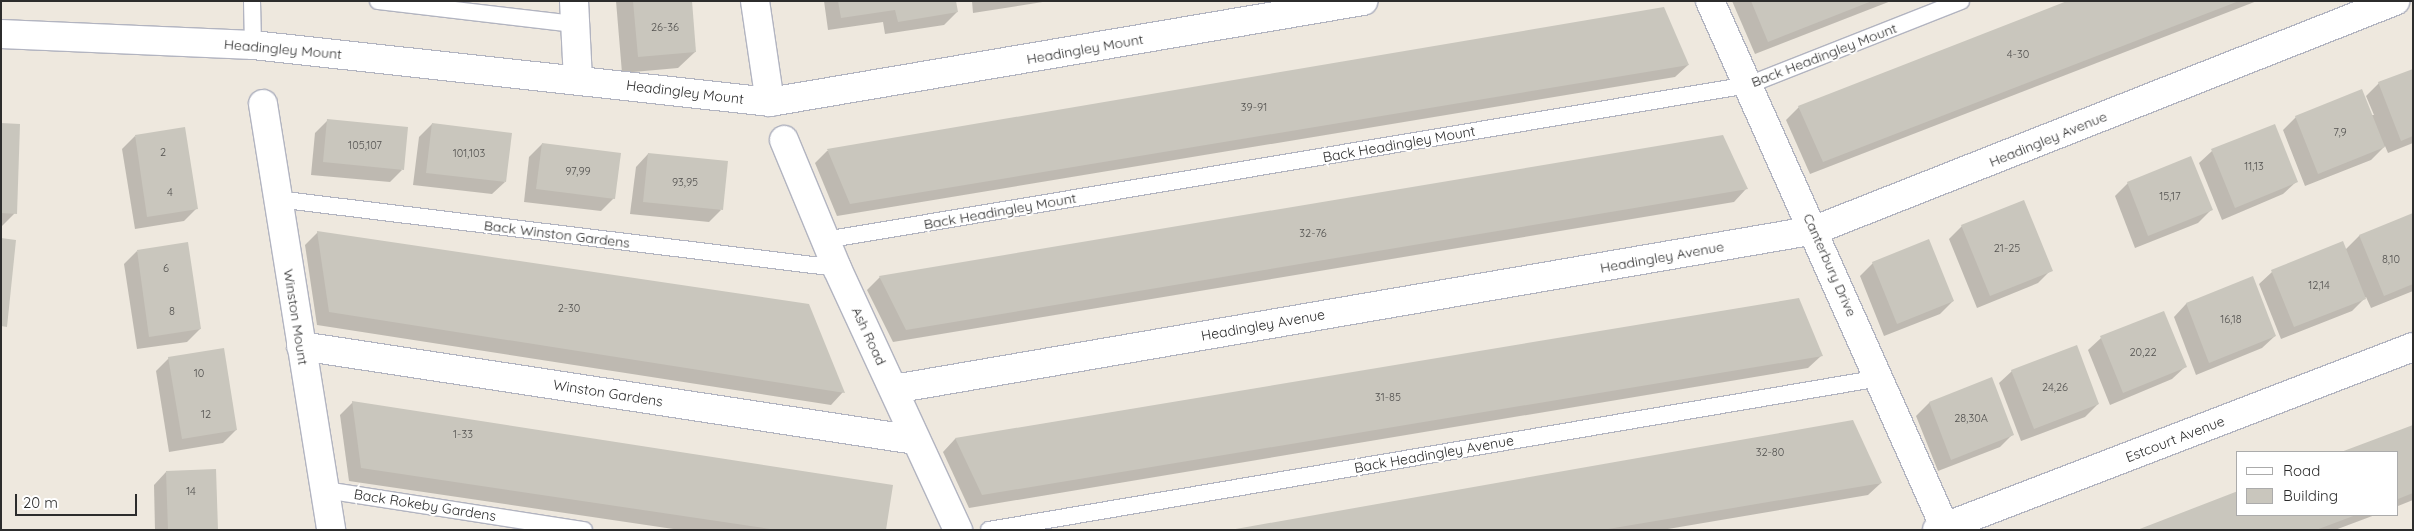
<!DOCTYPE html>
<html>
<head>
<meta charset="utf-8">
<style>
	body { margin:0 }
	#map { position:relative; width:2414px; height:531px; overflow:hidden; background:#eee8de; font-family:Quicksand,sans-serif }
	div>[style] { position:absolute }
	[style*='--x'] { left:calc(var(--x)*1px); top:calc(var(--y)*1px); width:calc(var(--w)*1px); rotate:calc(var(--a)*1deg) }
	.shadow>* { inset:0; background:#0003 }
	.building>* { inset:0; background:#c9c6bd }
	.roads { filter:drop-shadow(1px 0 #b2b4c0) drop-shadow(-1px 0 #b2b4c0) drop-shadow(0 1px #b2b4c0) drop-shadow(0 -1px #b2b4c0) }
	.service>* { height:16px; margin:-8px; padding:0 8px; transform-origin:8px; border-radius:8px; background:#fff }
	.minor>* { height:28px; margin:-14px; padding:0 14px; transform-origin:14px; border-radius:14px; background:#fff }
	span { translate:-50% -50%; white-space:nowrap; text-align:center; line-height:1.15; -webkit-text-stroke:4px #fff; paint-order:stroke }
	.number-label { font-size:11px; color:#535250 }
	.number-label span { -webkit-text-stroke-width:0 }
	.street-label { font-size:14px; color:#2c2c2c }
	.frame { position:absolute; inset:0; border:2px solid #2c2c2c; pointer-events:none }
	.legend { position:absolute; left:2236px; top:451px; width:162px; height:65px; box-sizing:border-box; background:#fff; border:1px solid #ababab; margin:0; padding:6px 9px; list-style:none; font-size:15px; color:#2c2c2c }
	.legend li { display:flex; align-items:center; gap:10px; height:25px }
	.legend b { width:25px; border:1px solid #ababab }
	.scale { position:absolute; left:15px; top:494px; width:122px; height:22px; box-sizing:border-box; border:2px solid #2c2c2c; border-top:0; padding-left:6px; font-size:15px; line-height:18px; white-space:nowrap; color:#2c2c2c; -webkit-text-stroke:4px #fff; paint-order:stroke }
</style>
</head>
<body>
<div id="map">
	<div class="shadow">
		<div style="clip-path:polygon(616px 1px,690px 1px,695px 52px,678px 68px,622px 73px)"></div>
		<div style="clip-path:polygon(824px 1px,955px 1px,957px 12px,944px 25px,885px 34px,883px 22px,828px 30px)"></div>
		<div style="clip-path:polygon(972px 1px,1049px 1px,973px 13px)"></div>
		<div style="clip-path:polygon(1732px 1px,1891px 1px,1755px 54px)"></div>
		<div style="clip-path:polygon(2070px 1px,2257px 1px,1810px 174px,1786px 120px,1799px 107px)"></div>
		<div style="clip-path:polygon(1663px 8px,1688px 65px,1675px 77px,837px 216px,815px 163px,827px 151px)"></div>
		<div style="clip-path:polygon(2413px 70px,2413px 143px,2388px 153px,2385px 146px,2371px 160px,2305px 186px,2283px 130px,2296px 117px,2374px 115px,2366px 96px,2379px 83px)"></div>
		<div style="clip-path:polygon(327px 121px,402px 170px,390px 182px,311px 175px,315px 133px)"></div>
		<div style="clip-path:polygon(432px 124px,505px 182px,492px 194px,413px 185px,419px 137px)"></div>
		<div style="clip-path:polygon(1px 125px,15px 213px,2px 226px,1px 226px)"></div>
		<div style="clip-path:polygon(135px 136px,197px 208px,184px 221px,135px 229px,122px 149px)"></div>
		<div style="clip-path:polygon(542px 144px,614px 198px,601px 211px,524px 202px,529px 157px)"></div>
		<div style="clip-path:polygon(2212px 151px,2296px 182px,2283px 194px,2222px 220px,2199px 163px)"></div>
		<div style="clip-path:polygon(648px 154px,721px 210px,709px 222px,630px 214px,636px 167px)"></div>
		<div style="clip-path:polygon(2128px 183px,2211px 210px,2198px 223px,2135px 248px,2115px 196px)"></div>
		<div style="clip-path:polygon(1746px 189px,1734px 202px,893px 342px,867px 290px,880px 277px)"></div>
		<div style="clip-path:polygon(2413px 214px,2413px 291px,2371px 308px,2366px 297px,2352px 311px,2281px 339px,2259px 284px,2272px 272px,2345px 250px,2359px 236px)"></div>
		<div style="clip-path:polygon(1962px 226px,2051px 270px,2038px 283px,1977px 308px,1949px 239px)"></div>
		<div style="clip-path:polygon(318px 232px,843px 392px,831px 405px,317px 325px,305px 245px)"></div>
		<div style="clip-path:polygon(137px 251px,200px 329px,187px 342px,137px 349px,124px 264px)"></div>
		<div style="clip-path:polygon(1873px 263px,1953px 301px,1940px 314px,1884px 336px,1860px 276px)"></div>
		<div style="clip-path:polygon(2252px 278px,2275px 336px,2262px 348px,2196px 375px,2174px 317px,2186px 304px)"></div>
		<div style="clip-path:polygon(1798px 299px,1821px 356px,1808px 368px,969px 508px,943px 452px,955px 439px)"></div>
		<div style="clip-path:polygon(2101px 338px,2185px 367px,2172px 379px,2110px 405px,2088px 350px)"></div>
		<div style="clip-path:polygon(169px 358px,236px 430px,223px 443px,169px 452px,156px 371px)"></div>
		<div style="clip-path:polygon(2012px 371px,2098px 404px,2085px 417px,2021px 441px,1999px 383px)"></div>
		<div style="clip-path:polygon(1991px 379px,2013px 434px,2000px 447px,1938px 471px,1916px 416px,1929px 403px)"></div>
		<div style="clip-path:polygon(353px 402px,885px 530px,680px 530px,349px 481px,340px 415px)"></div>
		<div style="clip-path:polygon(2413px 426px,2413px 500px,2398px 506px,2398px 452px,2344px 452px)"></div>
		<div style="clip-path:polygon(166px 472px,216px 530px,155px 530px,154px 485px)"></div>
		<div style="clip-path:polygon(1881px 483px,1868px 495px,1662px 530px,1232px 530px)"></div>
		<div style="clip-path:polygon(2238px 515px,2375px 515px,2335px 530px,2140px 530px)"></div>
	</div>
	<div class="building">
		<div style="clip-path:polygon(633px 1px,692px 1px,696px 52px,638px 57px)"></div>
		<div style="clip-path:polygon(838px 1px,956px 1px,958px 12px,898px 22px,895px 10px,841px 18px)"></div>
		<div style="clip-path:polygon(1751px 1px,1872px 1px,1768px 42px)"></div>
		<div style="clip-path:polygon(2067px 1px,2239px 1px,1823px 162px,1798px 106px)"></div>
		<div style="clip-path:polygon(1664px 7px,1689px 65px,850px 204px,827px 149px)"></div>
		<div style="clip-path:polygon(2413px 69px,2413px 136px,2401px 141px,2378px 82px)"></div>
		<div style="clip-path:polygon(2362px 89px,2385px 147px,2318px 174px,2295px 116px)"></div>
		<div style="clip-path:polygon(327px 119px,408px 127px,404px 170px,323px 162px)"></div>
		<div style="clip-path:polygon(1px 123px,20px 124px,17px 214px,1px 213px)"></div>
		<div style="clip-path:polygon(432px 123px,512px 133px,506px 182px,426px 173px)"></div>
		<div style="clip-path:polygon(2275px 124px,2298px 182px,2235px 208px,2211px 149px)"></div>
		<div style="clip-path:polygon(185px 127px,198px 209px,147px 217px,135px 135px)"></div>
		<div style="clip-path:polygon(1723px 135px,1748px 189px,906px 330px,879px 276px)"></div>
		<div style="clip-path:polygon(542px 143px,621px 153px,615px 199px,536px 189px)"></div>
		<div style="clip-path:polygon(648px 153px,728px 161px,723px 210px,643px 202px)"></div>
		<div style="clip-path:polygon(2191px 156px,2213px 210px,2148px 236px,2127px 182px)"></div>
		<div style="clip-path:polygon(2024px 200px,2053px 271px,1990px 296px,1961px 225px)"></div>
		<div style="clip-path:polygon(2413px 213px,2413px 284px,2384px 296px,2359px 235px)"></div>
		<div style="clip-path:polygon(317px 231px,809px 304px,845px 393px,329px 312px)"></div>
		<div style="clip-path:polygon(1px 238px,16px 240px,7px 327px,1px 326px)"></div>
		<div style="clip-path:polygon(1929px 239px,1954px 301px,1897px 324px,1872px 262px)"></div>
		<div style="clip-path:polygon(2343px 241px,2366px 299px,2294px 327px,2271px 270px)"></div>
		<div style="clip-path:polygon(188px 242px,201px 329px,149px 337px,137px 250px)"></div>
		<div style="clip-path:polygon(2253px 276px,2276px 336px,2209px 363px,2186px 303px)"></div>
		<div style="clip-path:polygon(1799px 298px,1823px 356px,982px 495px,955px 438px)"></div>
		<div style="clip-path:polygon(2164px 311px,2187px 367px,2123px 393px,2100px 336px)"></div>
		<div style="clip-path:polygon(2077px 345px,2099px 404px,2034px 429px,2011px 370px)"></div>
		<div style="clip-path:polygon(224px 348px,237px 430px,182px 439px,168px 357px)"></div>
		<div style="clip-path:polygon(1992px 377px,2014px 435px,1951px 460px,1929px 402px)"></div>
		<div style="clip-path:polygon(352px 401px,893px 485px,886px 530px,777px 530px,361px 468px)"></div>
		<div style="clip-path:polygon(1853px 420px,1882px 483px,1602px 530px,1230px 530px)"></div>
		<div style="clip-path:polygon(2413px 425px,2413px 493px,2398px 499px,2398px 452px,2341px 452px)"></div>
		<div style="clip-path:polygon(216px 469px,218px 530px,168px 530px,166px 471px)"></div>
		<div style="clip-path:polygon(2238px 491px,2238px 515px,2356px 515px,2316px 530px,2137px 530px)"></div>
	</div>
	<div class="roads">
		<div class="service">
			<div style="--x:252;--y:1;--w:44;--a:88.7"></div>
			<div style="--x:378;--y:1;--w:198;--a:6.7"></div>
			<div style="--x:277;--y:199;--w:564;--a:7.02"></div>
			<div style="--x:825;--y:240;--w:936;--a:-9.53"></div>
			<div style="--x:1748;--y:85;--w:229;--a:-21.5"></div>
			<div style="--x:325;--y:490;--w:262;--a:8.8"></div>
			<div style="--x:989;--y:530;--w:904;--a:-9.68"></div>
		</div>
		<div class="minor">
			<div style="--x:574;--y:1;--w:78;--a:87.1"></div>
			<div style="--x:755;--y:1;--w:102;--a:81.6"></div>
			<div style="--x:1710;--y:1;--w:579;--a:65.96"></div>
			<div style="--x:1;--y:34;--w:252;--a:2.5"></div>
			<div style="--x:253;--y:45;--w:520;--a:6.29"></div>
			<div style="--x:770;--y:102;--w:602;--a:-9.67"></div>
			<div style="--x:263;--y:104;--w:431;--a:80.9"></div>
			<div style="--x:784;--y:140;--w:139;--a:67.5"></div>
			<div style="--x:837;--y:268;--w:289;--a:65.2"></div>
			<div style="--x:301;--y:346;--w:621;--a:8.7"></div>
			<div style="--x:894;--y:389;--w:935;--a:-9.79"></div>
			<div style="--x:1815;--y:230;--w:624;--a:-21.55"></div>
			<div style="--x:1937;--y:530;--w:510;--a:-21.03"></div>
		</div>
	</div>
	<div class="number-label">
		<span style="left:665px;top:27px">26-36</span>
		<span style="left:2018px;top:54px">4-30</span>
		<span style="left:1254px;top:107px">39-91</span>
		<span style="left:2340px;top:132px">7,9</span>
		<span style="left:365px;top:145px">105,107</span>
		<span style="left:163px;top:152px">2</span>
		<span style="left:469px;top:153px">101,103</span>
		<span style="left:2254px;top:166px">11,13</span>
		<span style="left:578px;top:171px">97,99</span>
		<span style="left:685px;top:182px">93,95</span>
		<span style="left:170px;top:192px">4</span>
		<span style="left:2170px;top:196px">15,17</span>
		<span style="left:1313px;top:233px">32-76</span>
		<span style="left:2007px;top:248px">21-25</span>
		<span style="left:2391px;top:259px">8,10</span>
		<span style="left:166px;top:268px">6</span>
		<span style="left:2319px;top:285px">12,14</span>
		<span style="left:569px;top:308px">2-30</span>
		<span style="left:172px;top:311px">8</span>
		<span style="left:2231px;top:319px">16,18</span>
		<span style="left:2143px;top:352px">20,22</span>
		<span style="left:199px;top:373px">10</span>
		<span style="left:2055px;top:387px">24,26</span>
		<span style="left:1388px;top:397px">31-85</span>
		<span style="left:206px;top:414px">12</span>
		<span style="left:1971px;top:418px">28,30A</span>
		<span style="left:463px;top:434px">1-33</span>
		<span style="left:1770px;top:452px">32-80</span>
		<span style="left:191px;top:491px">14</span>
	</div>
	<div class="street-label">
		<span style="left:283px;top:49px;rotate:5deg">Headingley Mount</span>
		<span style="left:1085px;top:49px;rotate:-10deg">Headingley Mount</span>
		<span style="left:1824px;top:55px;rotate:-21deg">Back Headingley Mount</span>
		<span style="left:685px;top:92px;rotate:7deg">Headingley Mount</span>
		<span style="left:2048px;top:139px;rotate:-22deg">Headingley Avenue</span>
		<span style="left:1399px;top:144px;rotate:-10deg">Back Headingley Mount</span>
		<span style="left:1000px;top:211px;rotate:-10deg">Back Headingley Mount</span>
		<span style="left:557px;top:234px;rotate:7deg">Back Winston Gardens</span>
		<span style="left:1662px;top:257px;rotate:-10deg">Headingley Avenue</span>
		<span style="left:1830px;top:265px;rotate:66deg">Canterbury Drive</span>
		<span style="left:296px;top:317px;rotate:81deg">Winston Mount</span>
		<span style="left:1263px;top:325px;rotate:-10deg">Headingley Avenue</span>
		<span style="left:869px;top:336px;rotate:65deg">Ash Road</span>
		<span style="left:608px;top:393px;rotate:9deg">Winston Gardens</span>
		<span style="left:2175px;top:439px;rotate:-21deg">Estcourt Avenue</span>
		<span style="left:1434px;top:454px;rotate:-10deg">Back Headingley Avenue</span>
		<span style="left:425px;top:505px;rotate:9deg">Back Rokeby Gardens</span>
	</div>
	<div class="frame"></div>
	<ul class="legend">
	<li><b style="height:6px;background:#fff"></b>Road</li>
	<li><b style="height:14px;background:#c9c6bd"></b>Building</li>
	</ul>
	<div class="scale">20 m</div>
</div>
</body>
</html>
